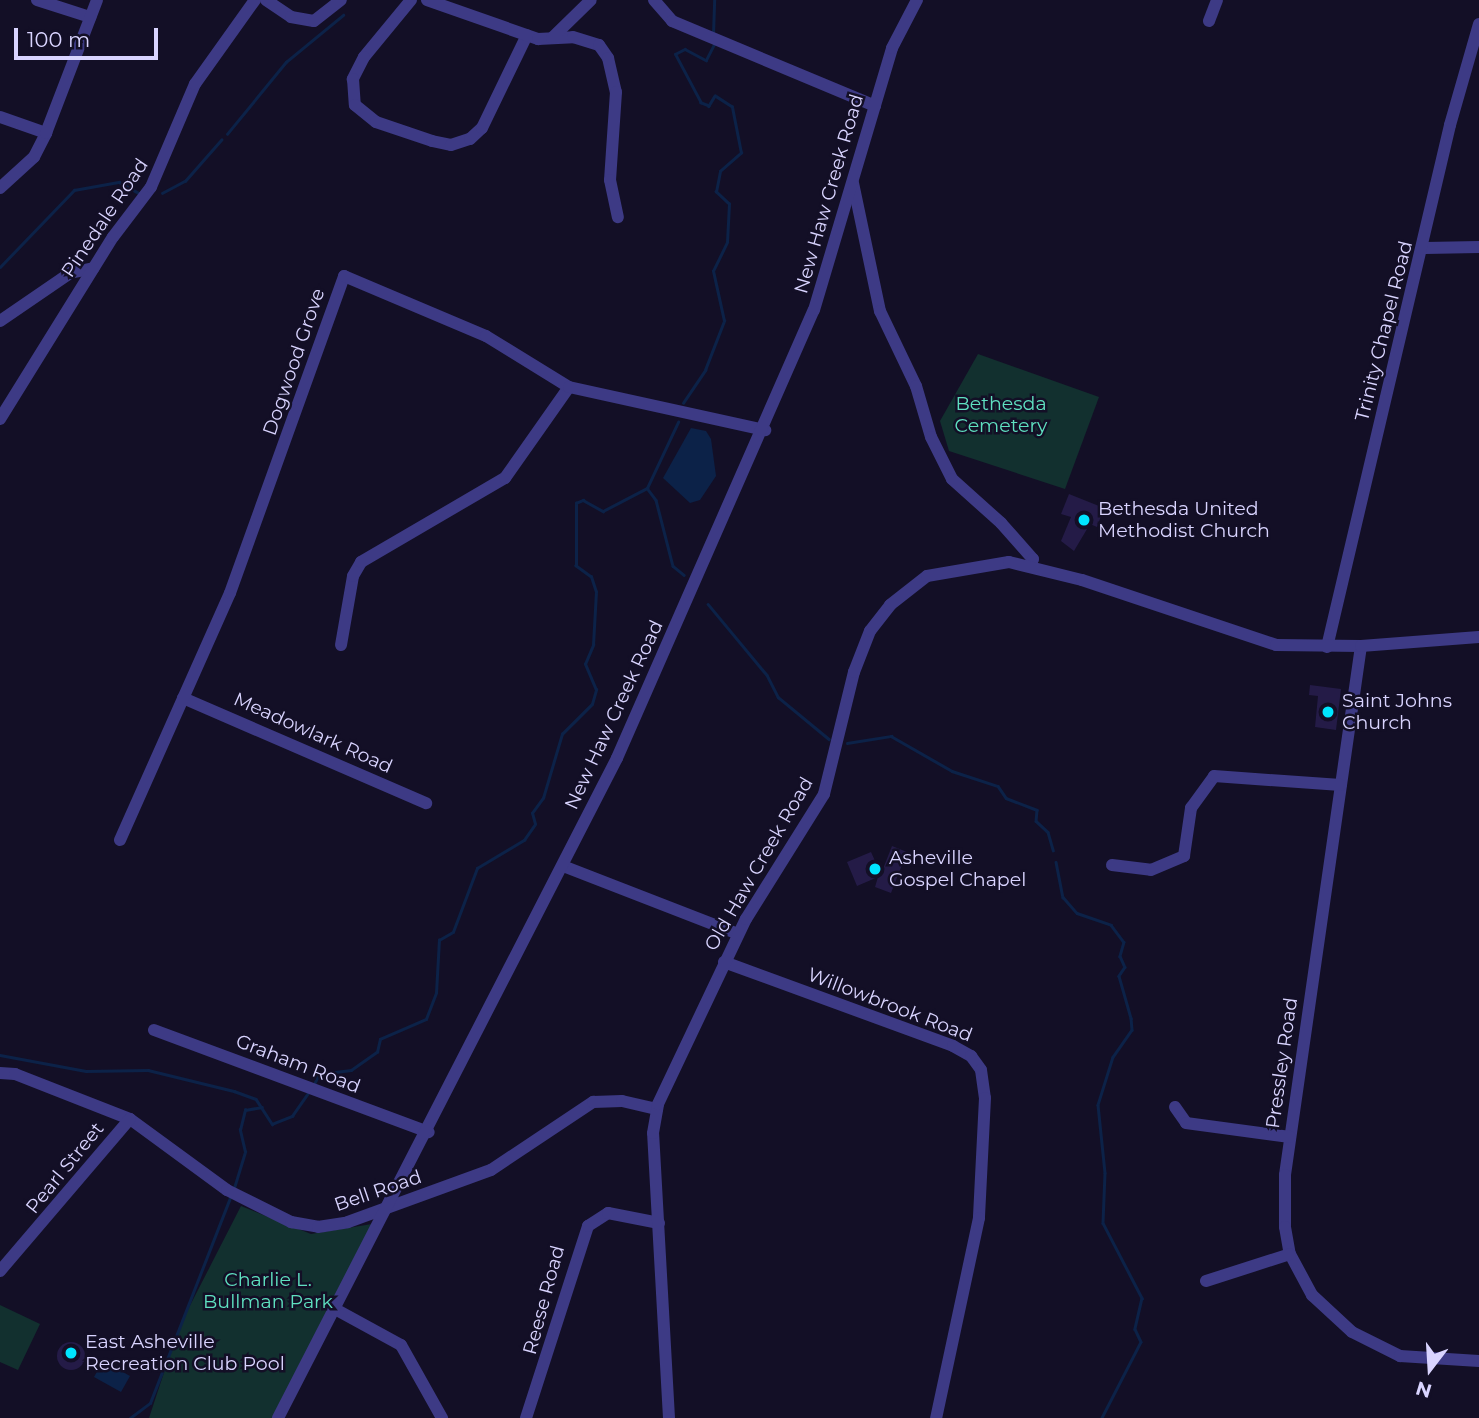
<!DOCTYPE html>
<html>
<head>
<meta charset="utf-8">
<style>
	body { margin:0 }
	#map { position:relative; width:1479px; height:1418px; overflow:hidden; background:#130f26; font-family:Montserrat,sans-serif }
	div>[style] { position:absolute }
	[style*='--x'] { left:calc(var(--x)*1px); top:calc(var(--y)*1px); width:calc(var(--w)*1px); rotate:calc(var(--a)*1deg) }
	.green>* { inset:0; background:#12302f }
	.water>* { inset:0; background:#0c2248 }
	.stream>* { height:2.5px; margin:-1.25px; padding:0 1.25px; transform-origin:1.25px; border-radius:1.25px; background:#0c2248 }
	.building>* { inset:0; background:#241b47 }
	.round { border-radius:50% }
	.minor>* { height:12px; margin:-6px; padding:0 6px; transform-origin:6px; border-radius:6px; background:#3d3a85 }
	.dots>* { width:19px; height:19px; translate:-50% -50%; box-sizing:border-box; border:4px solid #130f26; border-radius:50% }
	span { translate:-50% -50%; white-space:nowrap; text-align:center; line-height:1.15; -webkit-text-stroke:5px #130f26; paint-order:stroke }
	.street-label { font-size:19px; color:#d9d4ff }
	.park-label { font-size:19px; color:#5fe0c0 }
	.poi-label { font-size:19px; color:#d9d4ff }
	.left { translate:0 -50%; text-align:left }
	.north { position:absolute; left:1395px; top:1334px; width:70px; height:70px; -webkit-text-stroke:5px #130f26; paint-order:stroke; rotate:197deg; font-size:19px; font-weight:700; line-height:28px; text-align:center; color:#d9d4ff }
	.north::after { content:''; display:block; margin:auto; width:24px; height:32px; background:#d9d4ff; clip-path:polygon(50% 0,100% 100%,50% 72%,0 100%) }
	.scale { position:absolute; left:14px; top:28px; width:144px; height:32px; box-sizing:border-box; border:4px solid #d9d4ff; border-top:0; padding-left:9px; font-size:21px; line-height:24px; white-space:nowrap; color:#d9d4ff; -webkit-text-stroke:5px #130f26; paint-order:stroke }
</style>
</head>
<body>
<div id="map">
	<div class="green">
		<div style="clip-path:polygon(978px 354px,1099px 397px,1065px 489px,949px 451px,940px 421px)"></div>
		<div style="clip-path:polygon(241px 1206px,311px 1234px,372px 1224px,273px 1418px,149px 1418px,179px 1327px)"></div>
		<div style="clip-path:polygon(0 1305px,40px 1324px,18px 1370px,0 1362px)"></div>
	</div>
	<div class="water">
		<div style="clip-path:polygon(691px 428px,706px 431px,711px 439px,716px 476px,700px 500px,690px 503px,663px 478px)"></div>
		<div style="clip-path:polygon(103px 1361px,130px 1376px,121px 1392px,94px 1377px)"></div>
	</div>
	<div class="stream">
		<div style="--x:713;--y:34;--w:34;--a:-88"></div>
		<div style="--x:227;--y:134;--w:93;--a:-50.7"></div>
		<div style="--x:286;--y:62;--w:74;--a:-39.5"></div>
		<div style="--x:162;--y:193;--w:26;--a:-28"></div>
		<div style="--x:185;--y:181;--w:55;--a:-48.7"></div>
		<div style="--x:0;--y:267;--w:107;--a:-46.1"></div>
		<div style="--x:74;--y:190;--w:46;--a:-10.1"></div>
		<div style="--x:119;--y:182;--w:23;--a:29"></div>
		<div style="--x:683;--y:403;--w:40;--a:-56"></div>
		<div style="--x:705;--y:370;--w:53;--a:-68.8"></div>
		<div style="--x:724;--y:321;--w:51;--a:-102.4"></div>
		<div style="--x:713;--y:271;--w:32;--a:-64"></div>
		<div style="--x:727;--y:242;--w:38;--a:-87"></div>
		<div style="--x:729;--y:204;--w:18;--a:-137"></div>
		<div style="--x:716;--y:192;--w:21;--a:-79"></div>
		<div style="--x:720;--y:171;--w:28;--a:-41"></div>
		<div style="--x:741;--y:153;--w:47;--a:-101.1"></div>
		<div style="--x:732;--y:107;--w:20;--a:-147"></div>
		<div style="--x:715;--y:96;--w:12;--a:121"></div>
		<div style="--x:709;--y:106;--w:9;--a:-159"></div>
		<div style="--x:701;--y:103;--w:55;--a:-118"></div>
		<div style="--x:675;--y:54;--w:11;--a:-27"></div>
		<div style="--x:685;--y:49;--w:24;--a:28"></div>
		<div style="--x:706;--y:60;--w:18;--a:-63"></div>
		<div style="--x:647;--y:488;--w:15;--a:53"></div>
		<div style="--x:656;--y:500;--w:68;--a:75.6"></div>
		<div style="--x:673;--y:566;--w:14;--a:39"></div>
		<div style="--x:647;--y:488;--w:73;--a:-64.8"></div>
		<div style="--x:708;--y:604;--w:92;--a:50.3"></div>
		<div style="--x:767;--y:675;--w:25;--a:63"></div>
		<div style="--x:778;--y:697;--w:66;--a:39.5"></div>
		<div style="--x:847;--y:743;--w:45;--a:-9"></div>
		<div style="--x:891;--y:736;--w:70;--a:29.8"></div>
		<div style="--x:952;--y:771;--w:48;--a:18.1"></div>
		<div style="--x:998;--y:786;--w:14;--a:56"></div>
		<div style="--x:1006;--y:798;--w:33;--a:21"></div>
		<div style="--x:1037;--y:810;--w:11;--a:95"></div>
		<div style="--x:1036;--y:821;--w:16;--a:43"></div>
		<div style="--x:1048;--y:832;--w:19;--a:74"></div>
		<div style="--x:1056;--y:862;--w:36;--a:79"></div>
		<div style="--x:1063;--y:897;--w:21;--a:49"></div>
		<div style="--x:1077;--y:913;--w:36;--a:19"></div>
		<div style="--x:1111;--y:925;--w:21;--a:53"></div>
		<div style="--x:1124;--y:942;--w:15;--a:106"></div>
		<div style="--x:1120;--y:956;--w:12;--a:66"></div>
		<div style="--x:1125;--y:967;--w:11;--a:124"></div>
		<div style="--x:1119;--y:976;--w:44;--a:74.1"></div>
		<div style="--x:1131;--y:1018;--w:12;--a:85"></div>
		<div style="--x:1132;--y:1030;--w:33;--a:125"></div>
		<div style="--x:1113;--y:1057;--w:50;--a:107.4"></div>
		<div style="--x:1098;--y:1105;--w:68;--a:84.1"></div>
		<div style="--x:1105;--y:1173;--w:50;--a:92.3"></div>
		<div style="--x:1103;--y:1223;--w:85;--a:62.5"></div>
		<div style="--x:1142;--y:1298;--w:32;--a:103"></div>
		<div style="--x:1135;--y:1329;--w:14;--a:65"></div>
		<div style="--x:1141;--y:1342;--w:85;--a:117.2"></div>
		<div style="--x:0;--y:1055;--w:87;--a:10.5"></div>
		<div style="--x:86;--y:1071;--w:62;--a:-0.9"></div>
		<div style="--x:148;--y:1070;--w:89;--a:13.7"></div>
		<div style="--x:234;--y:1091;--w:23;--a:20"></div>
		<div style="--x:256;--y:1099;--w:30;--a:57"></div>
		<div style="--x:272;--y:1124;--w:22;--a:-22"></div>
		<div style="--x:292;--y:1116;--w:29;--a:-55"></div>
		<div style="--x:314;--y:1084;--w:11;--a:-63"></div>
		<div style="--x:319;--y:1074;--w:32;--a:-7"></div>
		<div style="--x:351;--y:1070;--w:32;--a:-35"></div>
		<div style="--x:377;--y:1052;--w:13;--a:-77"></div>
		<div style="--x:380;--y:1039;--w:50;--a:-23.5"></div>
		<div style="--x:426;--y:1019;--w:28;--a:-69"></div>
		<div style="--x:436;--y:993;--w:53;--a:-86.8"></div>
		<div style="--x:439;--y:940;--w:16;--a:-30"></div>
		<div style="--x:453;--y:932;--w:68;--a:-69.4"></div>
		<div style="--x:477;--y:868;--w:55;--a:-30.8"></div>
		<div style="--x:524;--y:840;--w:19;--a:-55"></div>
		<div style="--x:535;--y:824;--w:11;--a:-105"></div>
		<div style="--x:532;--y:813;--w:19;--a:-54"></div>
		<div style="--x:543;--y:798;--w:67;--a:-73.5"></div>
		<div style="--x:562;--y:734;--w:42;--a:-45"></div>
		<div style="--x:592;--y:704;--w:15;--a:-74"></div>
		<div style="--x:596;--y:690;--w:28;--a:-113"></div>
		<div style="--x:585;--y:664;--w:21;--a:-67"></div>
		<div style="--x:593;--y:645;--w:53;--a:-86.8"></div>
		<div style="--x:596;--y:592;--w:16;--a:-108"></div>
		<div style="--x:591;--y:577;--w:19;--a:-144"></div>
		<div style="--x:576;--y:566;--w:63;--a:-90"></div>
		<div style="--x:576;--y:503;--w:8;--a:-23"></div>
		<div style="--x:583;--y:500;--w:23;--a:29"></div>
		<div style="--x:603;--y:511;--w:50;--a:-27.6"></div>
		<div style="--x:234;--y:1188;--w:38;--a:-73"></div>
		<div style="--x:245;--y:1152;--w:23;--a:-103"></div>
		<div style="--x:240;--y:1130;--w:21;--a:-76"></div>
		<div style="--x:245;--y:1110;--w:17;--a:-10"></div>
		<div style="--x:130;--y:1418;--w:25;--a:-37"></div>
		<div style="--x:150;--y:1403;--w:220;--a:-68.7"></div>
	</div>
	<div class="building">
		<div style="clip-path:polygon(1069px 494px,1104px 508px,1097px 527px,1090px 524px,1074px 551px,1061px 541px,1071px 517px,1061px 514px)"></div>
		<div style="clip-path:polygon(1310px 685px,1341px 689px,1336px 730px,1315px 727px,1318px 696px,1309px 695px)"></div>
		<div style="clip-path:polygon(892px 846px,907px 852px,891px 893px,875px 887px,878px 877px,857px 886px,847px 862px,871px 852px,881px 874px)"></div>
		<div class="round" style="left:57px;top:1342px;width:28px;height:28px"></div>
	</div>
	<div class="minor">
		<div style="--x:37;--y:0;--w:56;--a:17.8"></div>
		<div style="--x:266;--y:0;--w:30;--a:34"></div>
		<div style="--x:291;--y:17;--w:23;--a:10"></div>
		<div style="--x:314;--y:21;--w:34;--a:-38"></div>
		<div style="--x:411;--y:0;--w:74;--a:129.5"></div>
		<div style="--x:364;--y:57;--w:25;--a:117"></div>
		<div style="--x:353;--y:79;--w:26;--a:86"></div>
		<div style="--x:355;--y:105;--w:27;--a:39"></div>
		<div style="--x:376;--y:122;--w:59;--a:18.7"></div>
		<div style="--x:432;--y:141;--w:19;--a:12"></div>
		<div style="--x:451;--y:145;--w:20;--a:-18"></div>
		<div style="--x:470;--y:139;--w:16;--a:-43"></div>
		<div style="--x:482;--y:128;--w:103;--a:-64.2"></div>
		<div style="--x:427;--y:0;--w:118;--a:19.4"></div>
		<div style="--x:538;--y:39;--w:35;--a:-3"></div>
		<div style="--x:573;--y:37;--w:27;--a:17"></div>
		<div style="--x:599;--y:45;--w:16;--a:55"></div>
		<div style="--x:608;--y:58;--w:35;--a:77"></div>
		<div style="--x:616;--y:92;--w:88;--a:93.9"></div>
		<div style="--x:610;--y:180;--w:38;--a:78"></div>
		<div style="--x:654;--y:0;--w:28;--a:49"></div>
		<div style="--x:672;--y:21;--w:220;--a:22.7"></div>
		<div style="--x:1209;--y:21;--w:22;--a:-69"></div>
		<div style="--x:552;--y:38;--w:54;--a:-44.3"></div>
		<div style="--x:0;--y:117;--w:49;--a:19.2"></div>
		<div style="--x:853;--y:183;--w:131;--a:78.1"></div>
		<div style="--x:880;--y:311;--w:83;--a:64.4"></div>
		<div style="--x:916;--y:386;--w:53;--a:73.6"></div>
		<div style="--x:931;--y:437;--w:47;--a:63.4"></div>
		<div style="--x:952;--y:479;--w:66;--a:41.9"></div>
		<div style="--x:1001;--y:523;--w:48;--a:48.4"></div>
		<div style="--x:1033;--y:559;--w:5;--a:112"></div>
		<div style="--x:0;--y:188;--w:46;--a:-42.4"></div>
		<div style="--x:34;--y:157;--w:27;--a:-63"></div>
		<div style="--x:46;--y:133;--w:142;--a:-69"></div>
		<div style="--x:1425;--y:248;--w:54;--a:-1.1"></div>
		<div style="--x:0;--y:321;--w:85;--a:-34.4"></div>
		<div style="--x:70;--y:273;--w:24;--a:-12"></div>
		<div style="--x:0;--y:419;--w:214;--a:-58.2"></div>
		<div style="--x:113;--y:237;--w:63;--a:-52.8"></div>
		<div style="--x:151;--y:187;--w:112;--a:-66.9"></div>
		<div style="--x:195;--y:84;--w:103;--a:-54.5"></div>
		<div style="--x:341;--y:645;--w:70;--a:-80.1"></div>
		<div style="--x:353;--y:576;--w:16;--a:-60"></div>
		<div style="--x:361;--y:562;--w:167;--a:-30.3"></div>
		<div style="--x:505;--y:478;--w:111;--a:-54.9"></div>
		<div style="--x:1361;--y:646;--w:534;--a:98.18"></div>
		<div style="--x:1285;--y:1175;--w:52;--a:90"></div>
		<div style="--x:1285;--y:1227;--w:27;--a:80"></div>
		<div style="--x:1290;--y:1254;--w:47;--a:61.8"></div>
		<div style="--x:1312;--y:1295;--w:54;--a:42.8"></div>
		<div style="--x:1352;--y:1332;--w:54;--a:26.6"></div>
		<div style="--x:1400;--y:1356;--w:79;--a:3.6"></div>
		<div style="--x:1327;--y:647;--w:536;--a:-76.74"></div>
		<div style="--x:1450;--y:125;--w:105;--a:-74"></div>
		<div style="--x:183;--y:698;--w:265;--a:23.4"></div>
		<div style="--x:120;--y:840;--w:270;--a:-66"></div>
		<div style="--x:230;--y:593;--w:337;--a:-70.2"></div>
		<div style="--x:344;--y:276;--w:154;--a:22.9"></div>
		<div style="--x:486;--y:336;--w:97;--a:31.6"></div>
		<div style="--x:569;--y:387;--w:201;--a:12.4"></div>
		<div style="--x:1112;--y:865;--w:39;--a:7"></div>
		<div style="--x:1151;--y:870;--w:36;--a:-23"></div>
		<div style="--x:1184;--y:856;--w:49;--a:-81.7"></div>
		<div style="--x:1191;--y:808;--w:39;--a:-54"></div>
		<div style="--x:1214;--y:776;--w:127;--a:4.1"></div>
		<div style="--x:563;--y:866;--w:188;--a:21.2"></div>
		<div style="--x:724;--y:962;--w:244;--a:20.1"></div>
		<div style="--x:953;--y:1046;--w:21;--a:29"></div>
		<div style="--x:971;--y:1056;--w:17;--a:54"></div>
		<div style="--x:981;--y:1070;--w:28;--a:82"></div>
		<div style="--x:985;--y:1098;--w:120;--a:92.9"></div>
		<div style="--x:979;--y:1218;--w:205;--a:102.1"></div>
		<div style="--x:154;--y:1030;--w:293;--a:20.4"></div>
		<div style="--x:0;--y:1073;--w:15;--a:4"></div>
		<div style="--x:15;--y:1074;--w:123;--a:21.4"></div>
		<div style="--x:130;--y:1119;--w:120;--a:36.2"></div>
		<div style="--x:227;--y:1190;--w:72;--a:26.6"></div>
		<div style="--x:291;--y:1222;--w:27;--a:10"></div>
		<div style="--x:318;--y:1227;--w:30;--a:-9"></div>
		<div style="--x:348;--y:1222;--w:152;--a:-20"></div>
		<div style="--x:491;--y:1170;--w:123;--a:-33.7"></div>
		<div style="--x:593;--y:1102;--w:29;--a:-2"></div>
		<div style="--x:622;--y:1101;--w:36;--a:13"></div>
		<div style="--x:1175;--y:1107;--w:19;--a:55"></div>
		<div style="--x:1186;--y:1123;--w:105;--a:7.7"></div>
		<div style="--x:0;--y:1271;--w:200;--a:-49.5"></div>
		<div style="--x:1206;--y:1281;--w:88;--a:-17.8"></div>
		<div style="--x:335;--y:1309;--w:75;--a:28.6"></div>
		<div style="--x:401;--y:1345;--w:84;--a:60.7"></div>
		<div style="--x:278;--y:1418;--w:742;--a:-62.81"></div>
		<div style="--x:617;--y:758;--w:489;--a:-66.3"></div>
		<div style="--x:814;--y:310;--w:273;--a:-73.4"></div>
		<div style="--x:892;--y:48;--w:54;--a:-62.5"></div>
		<div style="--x:526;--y:1418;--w:202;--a:-72.1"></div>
		<div style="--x:588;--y:1226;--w:24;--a:-33"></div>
		<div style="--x:608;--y:1213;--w:52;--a:11.1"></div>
		<div style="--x:669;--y:1418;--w:285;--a:-93.2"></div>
		<div style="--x:653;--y:1133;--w:29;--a:-80"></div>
		<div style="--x:658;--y:1104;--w:205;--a:-64.6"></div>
		<div style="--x:746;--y:919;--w:147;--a:-58"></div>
		<div style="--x:824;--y:794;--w:126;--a:-76.2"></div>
		<div style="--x:854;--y:672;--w:44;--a:-68.7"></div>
		<div style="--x:870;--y:631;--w:33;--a:-52"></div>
		<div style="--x:890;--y:605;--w:47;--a:-38.1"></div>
		<div style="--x:927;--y:576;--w:83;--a:-9.7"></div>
		<div style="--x:1009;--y:562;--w:75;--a:13.9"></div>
		<div style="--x:1082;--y:580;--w:205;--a:18.5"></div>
		<div style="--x:1276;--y:645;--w:85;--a:0.7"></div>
		<div style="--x:1361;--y:646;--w:118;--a:-4.4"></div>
	</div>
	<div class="dots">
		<div style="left:1084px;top:520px;background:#00e5ff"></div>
		<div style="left:1328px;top:712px;background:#00e5ff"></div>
		<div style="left:875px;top:869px;background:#00e5ff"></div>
		<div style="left:71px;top:1353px;background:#00e5ff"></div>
	</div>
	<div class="street-label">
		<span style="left:829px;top:194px;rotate:-74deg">New Haw Creek Road</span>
		<span style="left:105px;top:218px;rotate:-56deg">Pinedale Road</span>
		<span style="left:1384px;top:331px;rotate:-76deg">Trinity Chapel Road</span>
		<span style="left:294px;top:362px;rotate:-71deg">Dogwood Grove</span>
		<span style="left:614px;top:715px;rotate:-65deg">New Haw Creek Road</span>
		<span style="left:313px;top:733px;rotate:24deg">Meadowlark Road</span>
		<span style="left:759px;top:864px;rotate:-60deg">Old Haw Creek Road</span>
		<span style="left:890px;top:1005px;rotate:21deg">Willowbrook Road</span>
		<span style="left:1282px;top:1063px;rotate:-82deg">Pressley Road</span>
		<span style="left:298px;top:1064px;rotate:21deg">Graham Road</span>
		<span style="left:65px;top:1168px;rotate:-51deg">Pearl Street</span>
		<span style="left:378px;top:1191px;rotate:-19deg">Bell Road</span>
		<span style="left:544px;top:1300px;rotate:-75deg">Reese Road</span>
	</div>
	<div class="park-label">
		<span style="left:1001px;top:415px">Bethesda<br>Cemetery</span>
		<span style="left:268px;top:1291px">Charlie L.<br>Bullman Park</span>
	</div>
	<div class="poi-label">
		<span class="left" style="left:1098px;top:520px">Bethesda United<br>Methodist Church</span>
		<span class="left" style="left:1342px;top:712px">Saint Johns<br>Church</span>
		<span class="left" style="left:889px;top:869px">Asheville<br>Gospel Chapel</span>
		<span class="left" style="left:85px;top:1353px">East Asheville<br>Recreation Club Pool</span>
	</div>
	<div class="north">N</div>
	<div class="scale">100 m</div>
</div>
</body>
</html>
